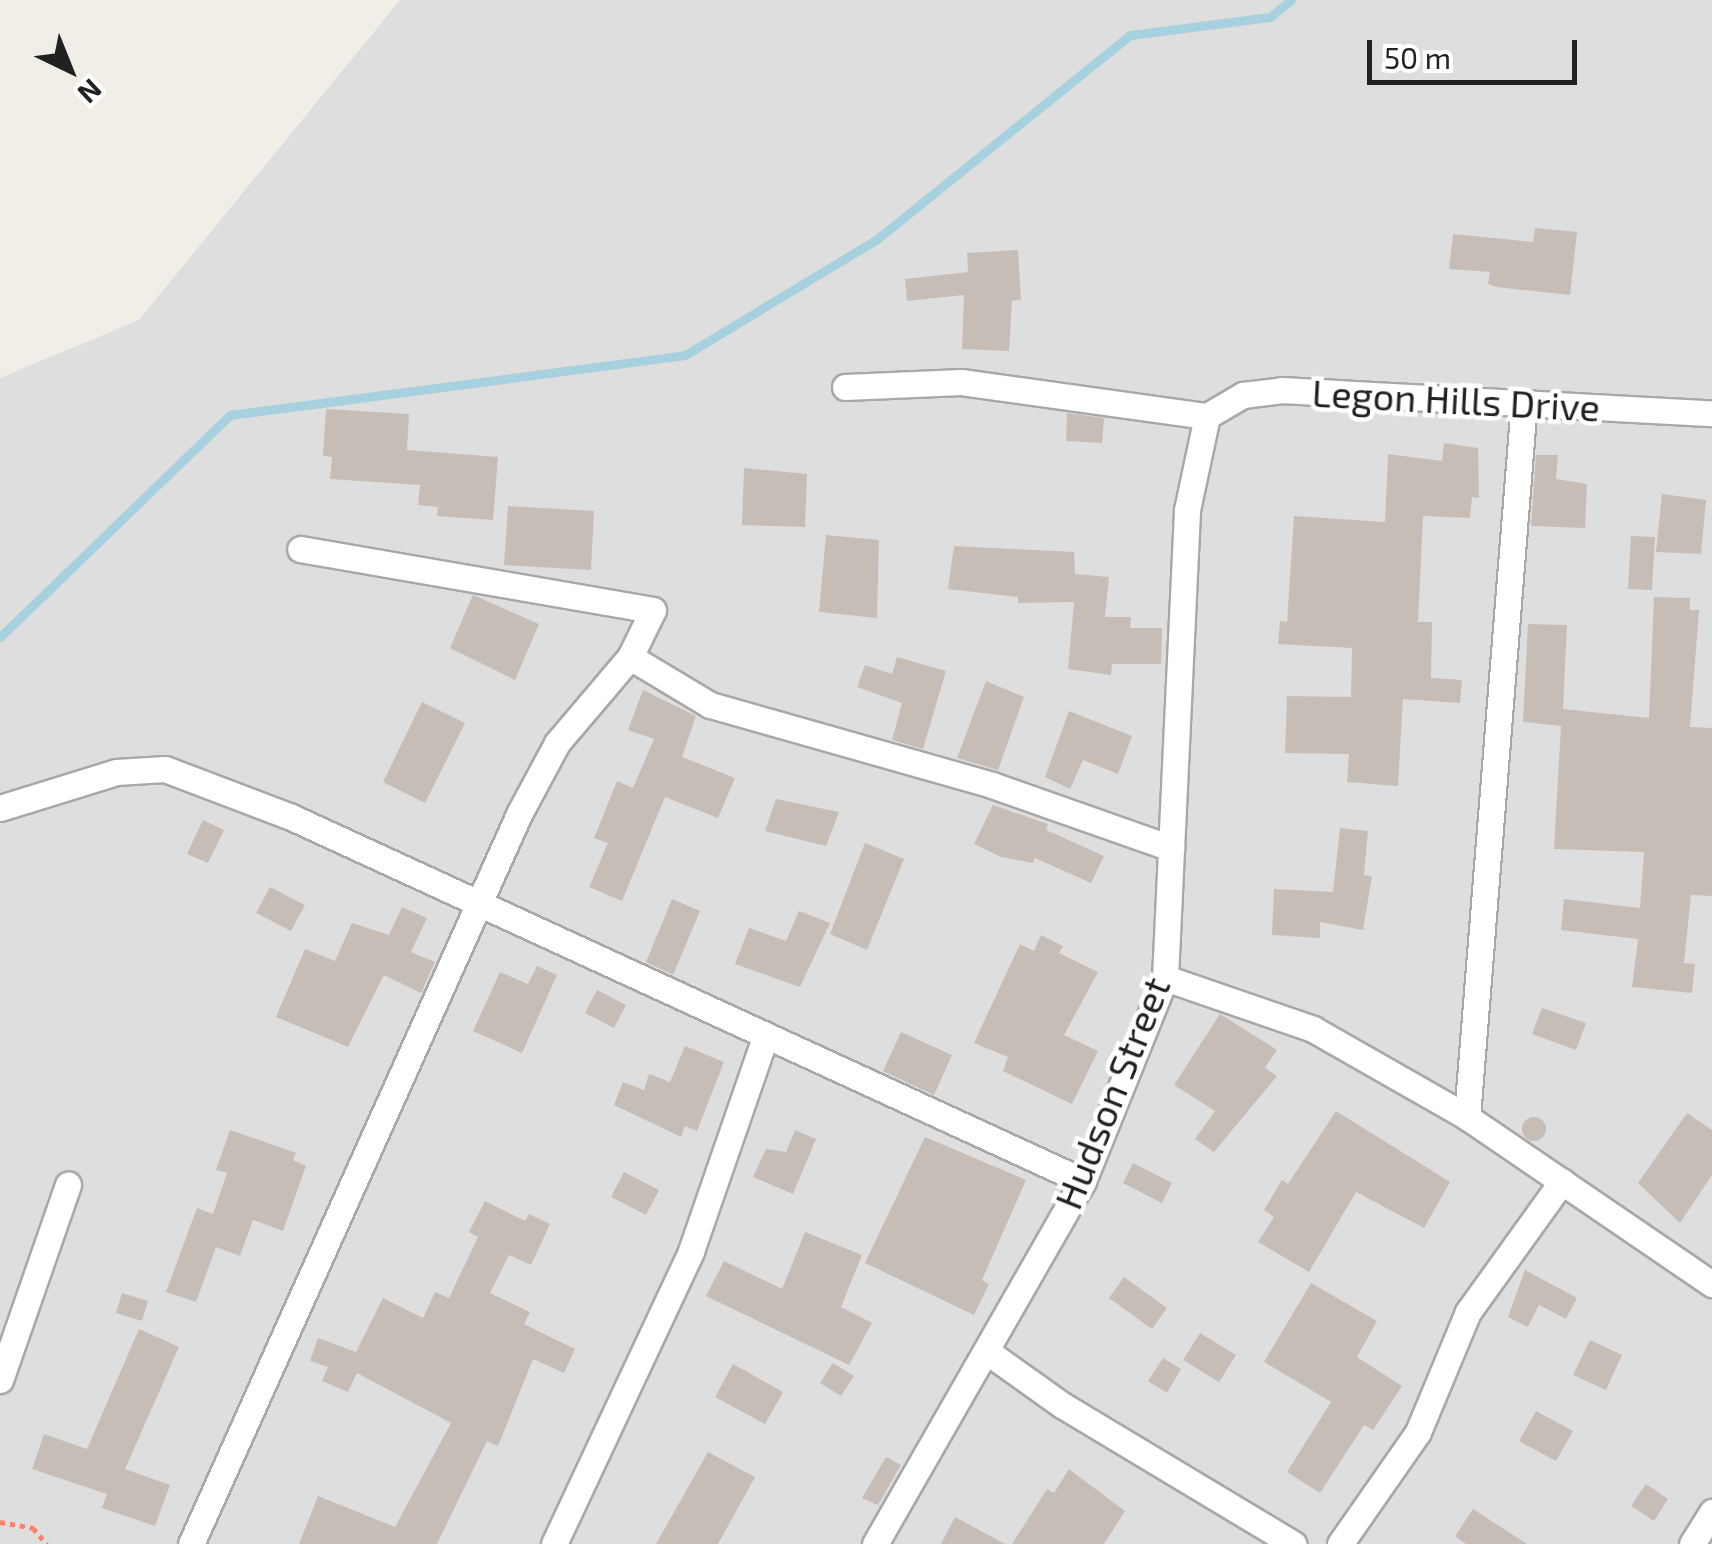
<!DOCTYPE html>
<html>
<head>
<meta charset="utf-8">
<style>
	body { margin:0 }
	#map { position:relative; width:1712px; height:1544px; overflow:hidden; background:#f1eee7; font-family:"Exo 2",sans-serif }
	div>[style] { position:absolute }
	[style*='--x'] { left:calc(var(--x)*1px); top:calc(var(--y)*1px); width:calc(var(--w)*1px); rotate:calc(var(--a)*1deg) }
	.residential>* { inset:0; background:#dfdede }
	.stream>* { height:9px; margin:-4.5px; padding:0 4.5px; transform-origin:4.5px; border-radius:4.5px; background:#a7d1df }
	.building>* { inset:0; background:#c6beb6 }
	.round { border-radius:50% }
	.path>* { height:5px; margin-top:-2.5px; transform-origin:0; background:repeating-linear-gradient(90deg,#fd806c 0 5px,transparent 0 10px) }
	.roads { filter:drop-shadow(2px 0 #a8a8a8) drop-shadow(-2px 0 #a8a8a8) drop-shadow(0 2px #a8a8a8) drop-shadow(0 -2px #a8a8a8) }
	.street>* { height:25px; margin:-12.5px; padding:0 12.5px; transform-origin:12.5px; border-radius:12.5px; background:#fff }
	span { translate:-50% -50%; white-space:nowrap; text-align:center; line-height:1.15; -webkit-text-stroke:9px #fff; paint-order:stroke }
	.street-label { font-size:38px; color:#212121 }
	.north { position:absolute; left:20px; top:20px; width:100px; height:100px; -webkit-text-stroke:8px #fff; paint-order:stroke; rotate:137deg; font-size:28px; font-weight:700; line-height:40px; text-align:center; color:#212121 }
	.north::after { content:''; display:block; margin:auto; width:35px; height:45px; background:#212121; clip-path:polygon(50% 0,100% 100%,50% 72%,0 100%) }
	.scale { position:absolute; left:1367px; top:40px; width:210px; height:45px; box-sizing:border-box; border:5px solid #212121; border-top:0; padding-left:12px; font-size:30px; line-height:35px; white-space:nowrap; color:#212121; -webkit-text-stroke:8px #fff; paint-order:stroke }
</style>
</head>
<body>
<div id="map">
	<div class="residential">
		<div style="clip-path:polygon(400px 0,1712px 0,1712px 1544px,0 1544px,0 378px,139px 320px)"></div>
	</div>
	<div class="stream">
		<div style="--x:0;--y:637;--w:320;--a:-44"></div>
		<div style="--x:230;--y:415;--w:459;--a:-7.5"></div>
		<div style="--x:685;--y:355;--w:223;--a:-31.1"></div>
		<div style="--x:876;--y:240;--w:326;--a:-38.9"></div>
		<div style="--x:1130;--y:35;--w:141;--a:-7.3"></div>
		<div style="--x:1270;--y:17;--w:27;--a:-39"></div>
	</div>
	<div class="building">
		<div style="clip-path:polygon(1535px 228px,1577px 232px,1570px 295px,1496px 287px,1488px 284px,1490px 272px,1449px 269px,1453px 234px,1533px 242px)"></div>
		<div style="clip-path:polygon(1018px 250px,1021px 300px,1012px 301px,1009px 351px,962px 349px,964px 295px,907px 301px,905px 279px,968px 272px,967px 253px)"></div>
		<div style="clip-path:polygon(326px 409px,409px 414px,407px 450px,498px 457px,493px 520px,437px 516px,438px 507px,418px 505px,420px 485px,330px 479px,332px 457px,323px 456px)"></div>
		<div style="clip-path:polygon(1067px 413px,1104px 418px,1102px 443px,1066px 441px)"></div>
		<div style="clip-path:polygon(1444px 443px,1478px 448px,1479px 498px,1472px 497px,1470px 518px,1423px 516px,1418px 622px,1432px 622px,1431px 678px,1462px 680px,1460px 703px,1403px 699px,1398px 786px,1347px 782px,1349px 754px,1285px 753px,1287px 696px,1351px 697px,1352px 648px,1278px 644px,1280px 621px,1287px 622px,1294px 516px,1385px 522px,1388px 454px,1442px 461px)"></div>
		<div style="clip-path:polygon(1536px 455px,1558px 455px,1556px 479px,1587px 484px,1585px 528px,1531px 526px)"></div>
		<div style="clip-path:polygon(744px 468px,807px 474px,805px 527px,742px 525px)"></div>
		<div style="clip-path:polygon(1662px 494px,1706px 500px,1701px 554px,1656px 552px)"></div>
		<div style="clip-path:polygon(508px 506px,594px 511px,591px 570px,504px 565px)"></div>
		<div style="clip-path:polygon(826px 535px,879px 540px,877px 618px,819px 612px)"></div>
		<div style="clip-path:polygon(1631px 536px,1655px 537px,1652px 590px,1628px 589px)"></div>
		<div style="clip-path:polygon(954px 546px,1074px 552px,1075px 574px,1109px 577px,1105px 617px,1131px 617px,1130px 628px,1162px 628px,1161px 664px,1112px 664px,1111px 675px,1068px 669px,1074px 602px,1018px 603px,1018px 597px,948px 589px)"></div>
		<div style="clip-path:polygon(473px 595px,539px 624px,515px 680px,450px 648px)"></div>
		<div style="clip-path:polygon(1654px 597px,1690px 598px,1690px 610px,1699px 610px,1690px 727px,1712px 728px,1712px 896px,1691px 895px,1684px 963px,1695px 964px,1692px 993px,1632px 987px,1638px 939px,1561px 930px,1564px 899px,1640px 908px,1644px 852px,1554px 849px,1561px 726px,1523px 722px,1528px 624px,1567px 625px,1563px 709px,1649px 718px)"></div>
		<div style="clip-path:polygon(897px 657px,946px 671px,923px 749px,892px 740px,902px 703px,857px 687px,865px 665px,892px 674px)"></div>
		<div style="clip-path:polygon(986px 681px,1024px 697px,998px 770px,957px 758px)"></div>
		<div style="clip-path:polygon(643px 690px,696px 716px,682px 757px,735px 778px,718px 818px,665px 797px,622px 901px,589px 887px,608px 843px,594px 838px,617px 781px,633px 788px,654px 739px,628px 730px)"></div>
		<div style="clip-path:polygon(422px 702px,465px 723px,425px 803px,383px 782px)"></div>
		<div style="clip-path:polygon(1069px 711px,1132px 736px,1118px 774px,1083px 760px,1070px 789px,1045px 777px)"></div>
		<div style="clip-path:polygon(776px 799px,839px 812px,826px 846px,765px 831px)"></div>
		<div style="clip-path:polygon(993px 805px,1048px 824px,1046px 830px,1104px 856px,1091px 883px,1035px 858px,1033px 863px,1001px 857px,974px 844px)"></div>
		<div style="clip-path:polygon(203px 820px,224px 830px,208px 863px,187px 854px)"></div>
		<div style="clip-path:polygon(1340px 828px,1368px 831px,1364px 875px,1372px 876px,1363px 930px,1320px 922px,1320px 938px,1272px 935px,1274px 889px,1333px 892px)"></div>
		<div style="clip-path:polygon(865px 843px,904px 859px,867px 950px,830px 934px)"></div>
		<div style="clip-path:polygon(270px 887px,305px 905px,291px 931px,256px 913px)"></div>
		<div style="clip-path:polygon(672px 899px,700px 911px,673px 975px,646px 962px)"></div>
		<div style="clip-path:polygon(402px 907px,427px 918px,411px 952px,435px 962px,421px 993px,384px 975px,348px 1047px,276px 1017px,305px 949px,335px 961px,352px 923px,389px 935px)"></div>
		<div style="clip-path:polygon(799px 911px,830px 923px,800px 987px,735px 964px,749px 928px,786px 941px)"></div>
		<div style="clip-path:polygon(1041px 935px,1063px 946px,1059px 953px,1098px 972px,1064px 1035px,1098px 1051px,1072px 1104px,1003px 1071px,1008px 1057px,974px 1043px,1020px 944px,1034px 951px)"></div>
		<div style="clip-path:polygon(537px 966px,557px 975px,522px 1053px,473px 1031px,500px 972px,528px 984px)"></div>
		<div style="clip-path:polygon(597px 990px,626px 1005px,614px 1028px,585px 1013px)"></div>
		<div style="clip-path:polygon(1542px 1008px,1586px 1023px,1576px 1050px,1532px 1034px)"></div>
		<div style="clip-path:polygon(1220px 1014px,1277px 1050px,1265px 1068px,1277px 1076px,1214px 1152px,1195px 1139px,1215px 1111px,1174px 1085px)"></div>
		<div style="clip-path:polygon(901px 1032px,952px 1055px,934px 1095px,883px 1071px)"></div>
		<div style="clip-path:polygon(685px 1046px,724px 1062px,697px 1131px,685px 1126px,681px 1137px,614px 1105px,623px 1082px,644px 1090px,649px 1074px,670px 1082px)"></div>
		<div style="clip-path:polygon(1336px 1111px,1450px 1182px,1424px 1228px,1356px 1192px,1309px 1272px,1258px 1242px,1274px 1217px,1264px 1210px,1282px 1180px,1288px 1184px)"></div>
		<div style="clip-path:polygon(1687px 1113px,1712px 1130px,1712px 1175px,1680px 1223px,1638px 1183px)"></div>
		<div class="round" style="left:1522px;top:1117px;width:24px;height:24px"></div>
		<div style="clip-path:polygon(230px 1130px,296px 1153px,293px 1160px,306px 1166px,283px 1231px,253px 1220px,240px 1256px,216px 1247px,196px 1302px,166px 1292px,197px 1208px,213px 1214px,227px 1173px,216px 1170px)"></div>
		<div style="clip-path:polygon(795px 1130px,816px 1139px,793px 1194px,753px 1177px,766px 1149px,786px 1152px)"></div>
		<div style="clip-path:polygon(925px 1137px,1026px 1180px,982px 1280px,989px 1284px,974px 1315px,865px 1263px)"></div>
		<div style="clip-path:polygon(1133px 1163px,1172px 1183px,1162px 1203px,1123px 1183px)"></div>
		<div style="clip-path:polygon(624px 1172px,659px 1190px,646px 1215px,611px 1197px)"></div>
		<div style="clip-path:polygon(485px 1201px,525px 1221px,529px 1214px,550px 1224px,531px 1265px,509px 1255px,490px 1293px,530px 1312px,524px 1324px,575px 1349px,564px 1373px,533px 1359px,498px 1446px,487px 1441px,437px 1544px,299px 1544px,318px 1496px,395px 1527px,451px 1423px,357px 1373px,348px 1392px,322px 1381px,328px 1367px,310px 1361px,318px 1338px,356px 1352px,383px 1298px,423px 1318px,435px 1292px,449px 1298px,478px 1237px,469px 1232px)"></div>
		<div style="clip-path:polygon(805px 1232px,862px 1255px,841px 1307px,872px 1323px,849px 1365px,706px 1296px,724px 1261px,782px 1289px)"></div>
		<div style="clip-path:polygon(1525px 1270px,1577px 1298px,1566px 1319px,1539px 1305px,1528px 1327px,1508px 1317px)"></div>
		<div style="clip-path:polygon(1124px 1277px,1167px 1308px,1152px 1329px,1109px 1298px)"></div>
		<div style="clip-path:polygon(1311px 1283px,1377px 1321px,1357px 1357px,1402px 1386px,1373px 1430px,1364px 1425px,1320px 1493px,1287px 1472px,1331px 1402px,1264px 1362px)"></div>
		<div style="clip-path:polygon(122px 1293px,148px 1301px,142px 1321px,116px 1313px)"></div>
		<div style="clip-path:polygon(139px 1329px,179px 1347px,125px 1469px,170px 1485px,155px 1526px,102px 1508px,107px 1494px,32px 1469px,44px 1434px,87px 1449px)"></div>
		<div style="clip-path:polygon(1200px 1333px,1236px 1355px,1219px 1382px,1183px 1360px)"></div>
		<div style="clip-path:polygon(1590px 1340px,1622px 1355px,1606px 1390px,1573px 1375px)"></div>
		<div style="clip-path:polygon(1163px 1358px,1181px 1369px,1167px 1393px,1148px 1381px)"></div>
		<div style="clip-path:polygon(833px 1363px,854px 1376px,841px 1396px,820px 1383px)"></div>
		<div style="clip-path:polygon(733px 1364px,783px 1392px,765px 1424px,715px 1397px)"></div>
		<div style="clip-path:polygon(1536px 1411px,1573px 1431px,1556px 1461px,1519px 1441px)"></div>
		<div style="clip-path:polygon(708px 1452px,755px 1477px,718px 1544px,656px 1544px)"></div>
		<div style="clip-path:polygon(886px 1457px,901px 1465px,878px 1505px,862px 1498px)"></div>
		<div style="clip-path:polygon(1069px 1469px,1125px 1511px,1104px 1544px,1012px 1544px,1047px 1489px,1054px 1493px)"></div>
		<div style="clip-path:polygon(1646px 1484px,1668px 1499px,1654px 1521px,1631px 1506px)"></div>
		<div style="clip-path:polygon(1473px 1509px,1527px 1544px,1466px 1544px,1455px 1536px)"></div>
		<div style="clip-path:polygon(955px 1517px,1005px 1544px,941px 1544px)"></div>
	</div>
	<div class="path">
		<div style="--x:0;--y:1522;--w:34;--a:10"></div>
		<div style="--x:33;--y:1528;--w:21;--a:49"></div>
	</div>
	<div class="roads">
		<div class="street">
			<div style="--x:845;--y:387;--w:116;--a:-2.5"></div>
			<div style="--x:961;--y:382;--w:248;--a:7.9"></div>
			<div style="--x:1207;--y:416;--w:42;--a:-30.3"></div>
			<div style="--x:1243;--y:395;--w:38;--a:-7"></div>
			<div style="--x:1281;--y:390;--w:432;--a:3.1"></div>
			<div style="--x:630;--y:657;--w:93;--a:31"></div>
			<div style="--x:710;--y:705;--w:293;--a:15.8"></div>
			<div style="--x:992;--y:785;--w:190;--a:19.4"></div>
			<div style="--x:0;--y:808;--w:121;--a:-17.2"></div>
			<div style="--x:116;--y:772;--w:49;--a:-3.5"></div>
			<div style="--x:165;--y:769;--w:133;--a:20.8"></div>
			<div style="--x:289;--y:816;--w:874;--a:24.69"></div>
			<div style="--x:1165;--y:978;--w:157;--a:19"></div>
			<div style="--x:1313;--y:1029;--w:177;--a:29.7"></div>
			<div style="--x:1467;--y:1117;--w:297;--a:34.3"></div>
			<div style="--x:1467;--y:1117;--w:716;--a:-85.44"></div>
			<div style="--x:989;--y:1353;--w:90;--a:35.5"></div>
			<div style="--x:1062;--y:1405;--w:270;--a:31"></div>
			<div style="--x:0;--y:1380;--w:207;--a:-70.8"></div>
			<div style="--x:191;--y:1544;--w:800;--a:-65.8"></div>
			<div style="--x:519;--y:814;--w:81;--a:-61.8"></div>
			<div style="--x:557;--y:743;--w:113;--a:-49.7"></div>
			<div style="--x:630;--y:657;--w:52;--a:-63.9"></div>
			<div style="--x:653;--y:610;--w:358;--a:-170.2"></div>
			<div style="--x:554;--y:1544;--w:323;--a:-64.9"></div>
			<div style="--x:691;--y:1251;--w:226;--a:-70.9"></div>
			<div style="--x:875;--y:1544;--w:418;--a:-60.2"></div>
			<div style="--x:1083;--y:1181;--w:219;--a:-68"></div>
			<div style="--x:1165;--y:978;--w:469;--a:-87.3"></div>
			<div style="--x:1187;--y:510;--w:96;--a:-78"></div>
			<div style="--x:1340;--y:1544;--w:136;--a:-55.1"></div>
			<div style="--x:1418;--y:1432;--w:130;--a:-67.4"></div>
			<div style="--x:1468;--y:1312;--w:161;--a:-54.3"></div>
			<div style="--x:1692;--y:1544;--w:38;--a:-58"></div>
		</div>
	</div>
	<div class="street-label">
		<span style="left:1456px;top:400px;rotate:3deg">Legon Hills Drive</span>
		<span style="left:1112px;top:1093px;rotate:-68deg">Hudson Street</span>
	</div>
	<div class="north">N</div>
	<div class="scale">50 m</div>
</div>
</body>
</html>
